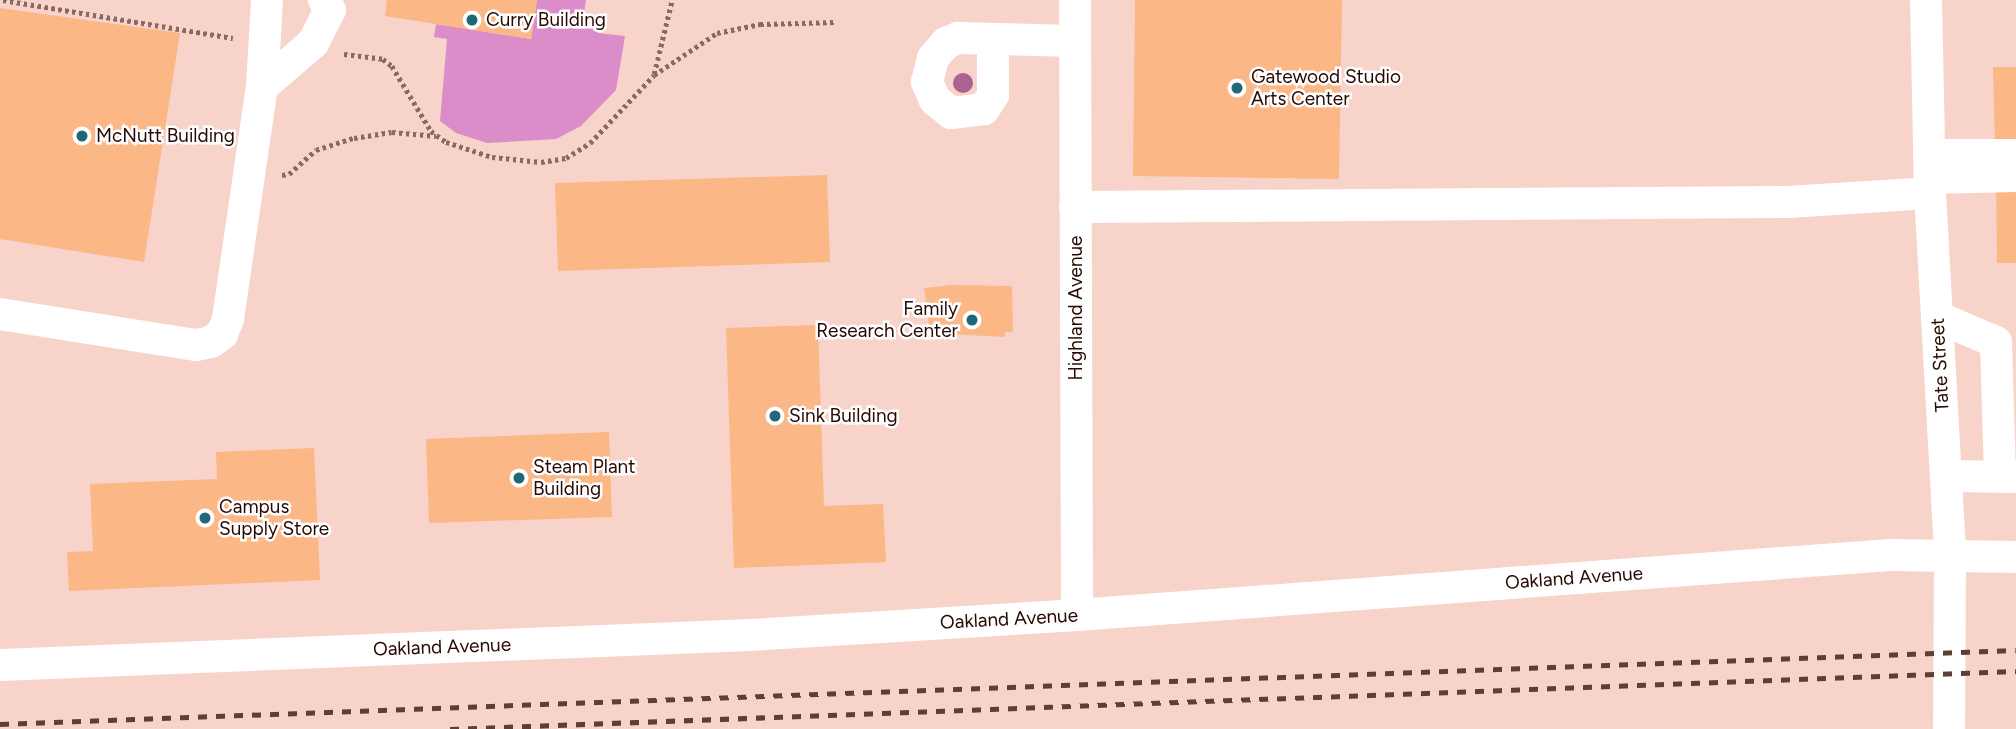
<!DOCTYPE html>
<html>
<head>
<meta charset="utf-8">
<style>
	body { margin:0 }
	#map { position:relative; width:2016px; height:729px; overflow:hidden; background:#f7d3ca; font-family:Figtree,sans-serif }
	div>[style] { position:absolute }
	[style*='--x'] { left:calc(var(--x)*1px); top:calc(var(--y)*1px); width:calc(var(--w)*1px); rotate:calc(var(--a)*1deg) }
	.green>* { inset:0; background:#da8dc8 }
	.building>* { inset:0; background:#fcb787 }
	.path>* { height:4.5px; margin-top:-2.25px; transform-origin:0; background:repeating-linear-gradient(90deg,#896961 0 3.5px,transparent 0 7px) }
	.minor>* { height:32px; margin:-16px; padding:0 16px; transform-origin:16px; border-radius:16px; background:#fff }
	.rail>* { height:5px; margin-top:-2.5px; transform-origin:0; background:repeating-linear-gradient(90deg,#5e3e37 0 9px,transparent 0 18px) }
	.trees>* { width:20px; height:20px; margin:-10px; border-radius:50%; background:#ab638f }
	.dots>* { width:19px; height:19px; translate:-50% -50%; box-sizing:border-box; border:4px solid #fefefe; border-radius:50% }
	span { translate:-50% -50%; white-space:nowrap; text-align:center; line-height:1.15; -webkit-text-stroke:5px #fefefe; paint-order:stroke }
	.poi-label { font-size:19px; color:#270903 }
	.left { translate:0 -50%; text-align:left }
	.right { translate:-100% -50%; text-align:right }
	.street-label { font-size:19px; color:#270903 }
</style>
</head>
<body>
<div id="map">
	<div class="green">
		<div style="clip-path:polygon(537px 0,586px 0,583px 20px,600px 23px,598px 33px,625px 36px,616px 90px,581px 126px,556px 139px,487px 143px,456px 133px,440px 121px,447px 39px,434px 37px,436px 24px,531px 39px)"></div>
	</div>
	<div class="building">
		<div style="clip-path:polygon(387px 0,537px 0,531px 39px,385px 16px)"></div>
		<div style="clip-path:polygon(1135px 0,1342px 0,1339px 179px,1133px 176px)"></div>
		<div style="clip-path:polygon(0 8px,180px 33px,144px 262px,0 239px)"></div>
		<div style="clip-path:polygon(1993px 67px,2016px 67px,2016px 143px,1995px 144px)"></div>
		<div style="clip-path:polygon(827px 175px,830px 262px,558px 271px,555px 183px)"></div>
		<div style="clip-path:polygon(1996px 187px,2016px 187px,2016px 263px,1997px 263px)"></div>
		<div style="clip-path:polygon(953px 285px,1012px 286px,1013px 332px,1005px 332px,1005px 337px,930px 333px,924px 288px)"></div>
		<div style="clip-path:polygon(818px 325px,824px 506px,883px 504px,886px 562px,734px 568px,726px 328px)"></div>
		<div style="clip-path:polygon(609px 432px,612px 517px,429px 523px,426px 439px)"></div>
		<div style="clip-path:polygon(314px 448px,320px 580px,69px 591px,67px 552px,93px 551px,90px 484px,217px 479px,216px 452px)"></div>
	</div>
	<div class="path">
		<div style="--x:3;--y:0;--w:233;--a:9.4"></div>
		<div style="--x:344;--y:54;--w:39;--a:7"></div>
		<div style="--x:383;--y:59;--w:11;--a:38"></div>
		<div style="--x:392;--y:66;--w:76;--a:59"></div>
		<div style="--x:431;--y:131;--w:19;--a:36"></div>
		<div style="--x:446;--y:142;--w:48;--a:18.1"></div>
		<div style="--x:492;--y:157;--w:49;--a:5.8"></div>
		<div style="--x:541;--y:162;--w:25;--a:-9"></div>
		<div style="--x:566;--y:158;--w:28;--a:-32"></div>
		<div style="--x:590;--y:143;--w:93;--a:-46.7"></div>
		<div style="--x:654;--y:75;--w:76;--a:-33.7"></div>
		<div style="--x:717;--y:33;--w:44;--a:-11.8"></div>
		<div style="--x:760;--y:24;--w:76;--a:-1.5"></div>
		<div style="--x:654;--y:74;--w:76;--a:-76.3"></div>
		<div style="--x:282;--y:175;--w:7;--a:-8"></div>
		<div style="--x:289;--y:174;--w:36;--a:-42"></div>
		<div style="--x:316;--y:150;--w:40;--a:-18"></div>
		<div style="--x:354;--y:138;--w:38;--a:-9"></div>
		<div style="--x:392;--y:132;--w:44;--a:5.2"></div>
	</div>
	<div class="minor">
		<div style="--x:1075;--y:0;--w:615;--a:89.81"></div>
		<div style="--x:1926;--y:0;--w:193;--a:88.8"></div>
		<div style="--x:1930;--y:193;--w:364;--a:86.8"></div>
		<div style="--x:1950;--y:556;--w:173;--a:90.3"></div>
		<div style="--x:993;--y:41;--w:54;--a:90"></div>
		<div style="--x:993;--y:95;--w:17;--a:123"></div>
		<div style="--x:984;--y:109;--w:33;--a:173"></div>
		<div style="--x:951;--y:113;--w:21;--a:-141"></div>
		<div style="--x:935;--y:100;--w:20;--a:-114"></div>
		<div style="--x:927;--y:82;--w:25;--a:-76"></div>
		<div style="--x:933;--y:58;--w:20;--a:-49"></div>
		<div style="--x:946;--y:43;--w:13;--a:-23"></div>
		<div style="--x:958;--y:38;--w:117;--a:1.5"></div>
		<div style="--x:262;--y:87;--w:67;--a:-40.8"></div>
		<div style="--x:313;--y:43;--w:37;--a:-63"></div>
		<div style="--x:330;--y:10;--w:12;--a:-121"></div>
		<div style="--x:1929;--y:155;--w:87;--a:0"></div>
		<div style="--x:1930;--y:178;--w:86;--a:-1.3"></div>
		<div style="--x:1075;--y:207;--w:713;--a:-0.4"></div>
		<div style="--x:1788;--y:202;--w:142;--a:-3.6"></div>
		<div style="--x:0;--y:314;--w:198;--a:9"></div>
		<div style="--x:196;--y:345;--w:15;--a:-11"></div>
		<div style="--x:211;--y:342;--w:14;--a:-36"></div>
		<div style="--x:222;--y:334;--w:16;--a:-68"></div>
		<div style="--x:228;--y:319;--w:234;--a:-81.7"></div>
		<div style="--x:262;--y:87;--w:87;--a:-86.7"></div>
		<div style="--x:1937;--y:317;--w:64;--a:23"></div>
		<div style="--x:1996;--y:342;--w:135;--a:88.3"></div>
		<div style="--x:1946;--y:476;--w:70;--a:0.8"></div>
		<div style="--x:0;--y:665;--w:752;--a:-2.29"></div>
		<div style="--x:751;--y:635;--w:327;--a:-3.5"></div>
		<div style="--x:1077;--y:615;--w:816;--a:-4.22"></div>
		<div style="--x:1891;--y:555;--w:125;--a:0.9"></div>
	</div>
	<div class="rail">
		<div style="--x:0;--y:724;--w:2017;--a:-2.1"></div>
		<div style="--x:450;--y:729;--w:1567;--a:-2.12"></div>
	</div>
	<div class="trees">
		<div style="left:963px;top:83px"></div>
	</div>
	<div class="dots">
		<div style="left:472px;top:20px;background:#216777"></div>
		<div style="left:1237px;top:88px;background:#216777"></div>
		<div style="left:82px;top:136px;background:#216777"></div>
		<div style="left:972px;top:320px;background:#216777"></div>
		<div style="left:775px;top:416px;background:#216777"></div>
		<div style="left:519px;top:478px;background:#216777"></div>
		<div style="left:205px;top:518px;background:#216777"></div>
	</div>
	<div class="poi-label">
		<span class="left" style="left:486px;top:20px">Curry Building</span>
		<span class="left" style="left:1251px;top:88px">Gatewood Studio<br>Arts Center</span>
		<span class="left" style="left:96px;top:136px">McNutt Building</span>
		<span class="right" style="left:958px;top:320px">Family<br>Research Center</span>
		<span class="left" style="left:789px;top:416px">Sink Building</span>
		<span class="left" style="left:533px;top:478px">Steam Plant<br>Building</span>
		<span class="left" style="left:219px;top:518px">Campus<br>Supply Store</span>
	</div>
	<div class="street-label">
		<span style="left:1076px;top:308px;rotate:-90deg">Highland Avenue</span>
		<span style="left:1940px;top:365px;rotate:-93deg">Tate Street</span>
		<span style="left:1574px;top:578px;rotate:-4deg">Oakland Avenue</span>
		<span style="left:1009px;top:619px;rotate:-3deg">Oakland Avenue</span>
		<span style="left:442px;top:647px;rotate:-2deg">Oakland Avenue</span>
	</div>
</div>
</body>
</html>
